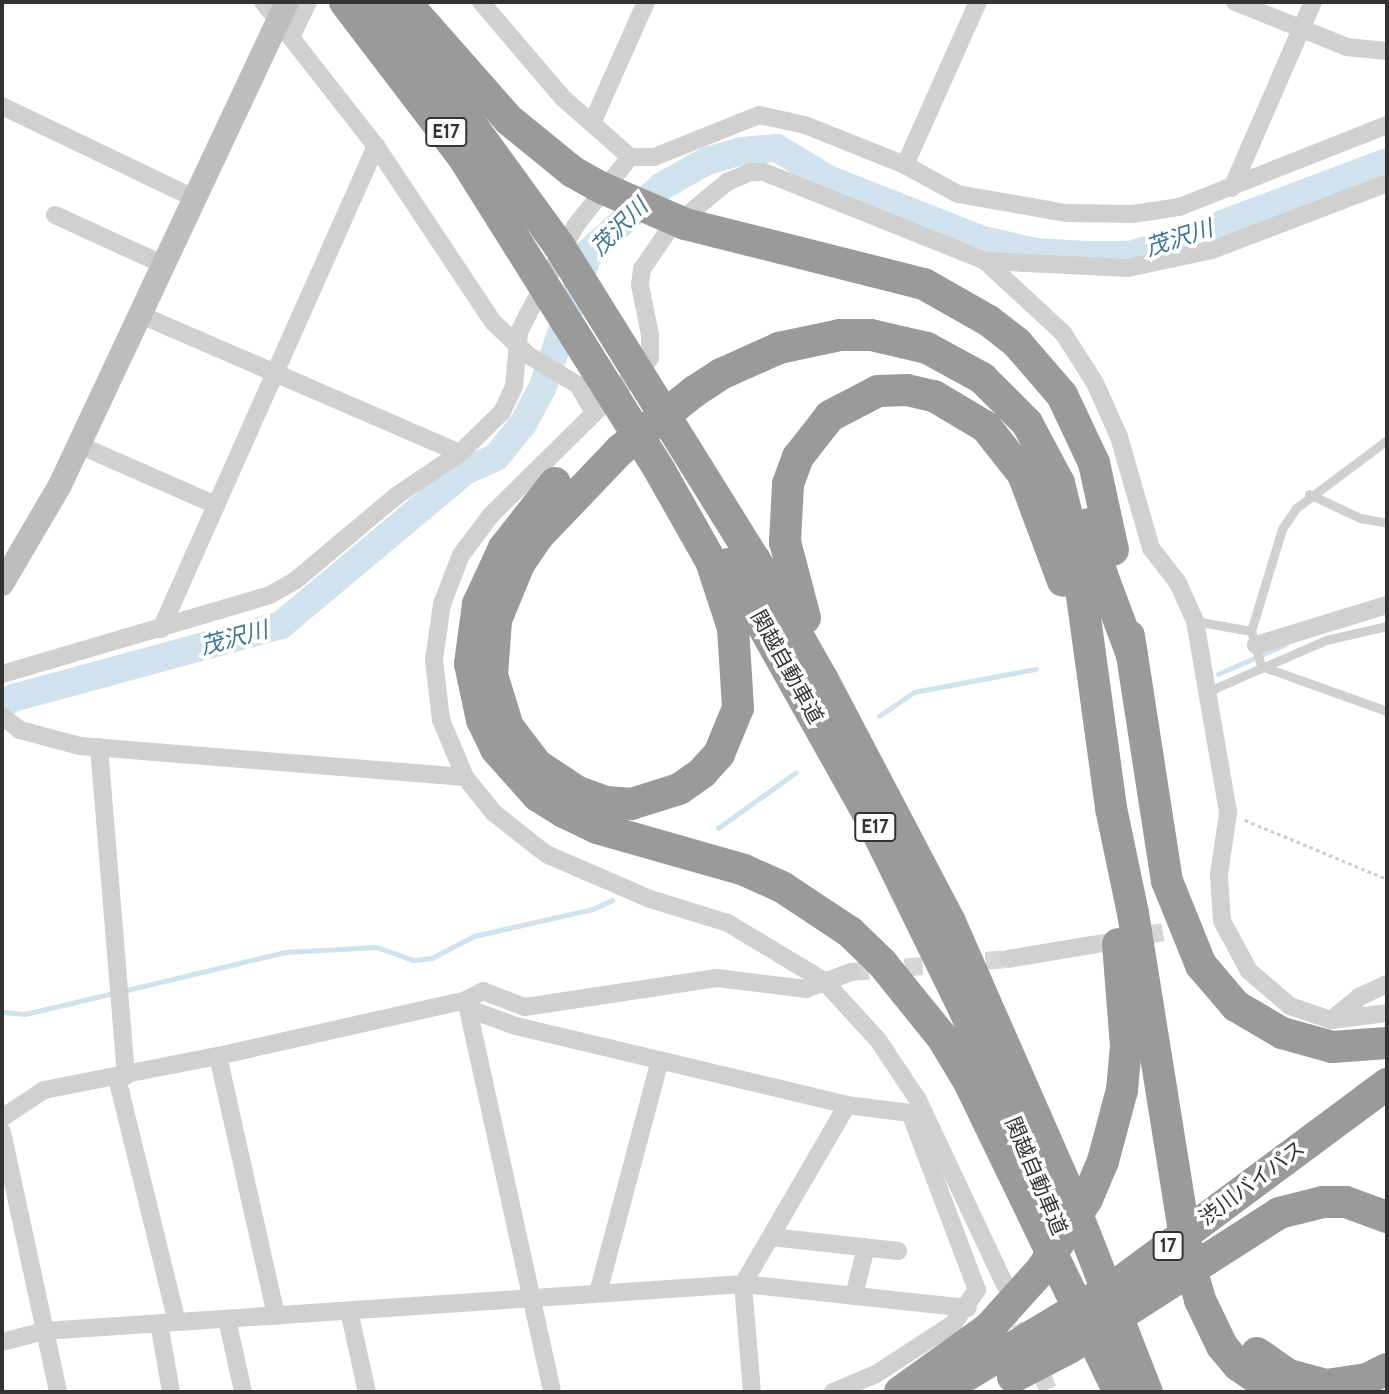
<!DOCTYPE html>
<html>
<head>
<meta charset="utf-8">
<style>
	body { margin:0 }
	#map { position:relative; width:1389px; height:1394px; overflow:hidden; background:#fff; font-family:Cabin,"Noto Sans JP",sans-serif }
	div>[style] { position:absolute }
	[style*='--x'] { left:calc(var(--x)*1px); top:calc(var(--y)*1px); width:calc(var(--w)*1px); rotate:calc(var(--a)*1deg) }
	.stream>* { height:4.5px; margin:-2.25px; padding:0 2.25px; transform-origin:2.25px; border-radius:2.25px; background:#cfe2ee }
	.river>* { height:28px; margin:-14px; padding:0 14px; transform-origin:14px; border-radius:14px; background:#cfe2ee }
	.street-tunnel>* { height:18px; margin-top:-9px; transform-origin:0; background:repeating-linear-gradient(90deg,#d6d6d6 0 18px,transparent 0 27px) }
	.path>* { height:2.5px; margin-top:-1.25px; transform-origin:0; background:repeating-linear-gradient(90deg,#cdcdcd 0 3.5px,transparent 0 7px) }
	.lane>* { height:9px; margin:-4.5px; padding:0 4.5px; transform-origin:4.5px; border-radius:4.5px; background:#d0d0d0 }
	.street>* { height:18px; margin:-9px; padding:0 9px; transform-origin:9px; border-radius:9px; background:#d0d0d0 }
	.secondary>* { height:24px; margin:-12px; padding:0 12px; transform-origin:12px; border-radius:12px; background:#bdbdbd }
	.highway>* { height:32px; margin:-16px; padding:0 16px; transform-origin:16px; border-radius:16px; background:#9a9a9a }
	span { translate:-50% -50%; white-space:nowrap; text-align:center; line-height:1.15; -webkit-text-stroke:7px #fff; paint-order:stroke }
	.shield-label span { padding:2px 5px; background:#fff; border:2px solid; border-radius:5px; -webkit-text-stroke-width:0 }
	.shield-label { font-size:19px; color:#333; font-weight:700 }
	.street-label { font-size:21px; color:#333 }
	.water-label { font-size:23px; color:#3f7597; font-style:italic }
	.frame { position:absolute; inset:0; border:4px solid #333; pointer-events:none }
</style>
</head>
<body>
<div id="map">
	<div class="stream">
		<div style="--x:1218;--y:674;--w:74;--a:-23.8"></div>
		<div style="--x:879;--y:716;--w:42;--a:-34.4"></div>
		<div style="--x:914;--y:692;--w:124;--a:-10.7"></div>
		<div style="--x:718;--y:828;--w:95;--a:-35.5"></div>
		<div style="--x:123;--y:991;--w:168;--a:-13.5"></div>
		<div style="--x:286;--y:952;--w:90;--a:-3.2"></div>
		<div style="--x:376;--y:947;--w:39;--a:19"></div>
		<div style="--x:413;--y:960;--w:19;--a:-6"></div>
		<div style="--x:432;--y:958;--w:47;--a:-27.6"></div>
		<div style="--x:474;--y:936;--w:122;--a:-12.8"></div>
		<div style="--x:593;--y:909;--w:21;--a:-25"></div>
		<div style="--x:2;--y:1012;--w:23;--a:5"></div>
		<div style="--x:25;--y:1014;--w:91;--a:-13.3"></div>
	</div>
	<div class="river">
		<div style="--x:2;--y:705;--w:13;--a:-32"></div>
		<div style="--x:13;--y:698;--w:278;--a:-15.2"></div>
		<div style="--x:281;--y:625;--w:240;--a:-39.9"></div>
		<div style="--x:465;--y:471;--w:34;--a:-24"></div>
		<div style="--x:496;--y:457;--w:43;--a:-50.7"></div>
		<div style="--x:523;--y:424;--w:40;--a:-62"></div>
		<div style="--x:542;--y:389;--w:145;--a:-71.1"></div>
		<div style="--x:589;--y:252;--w:98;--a:-42.1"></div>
		<div style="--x:662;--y:186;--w:51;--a:-29.1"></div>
		<div style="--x:707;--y:161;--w:36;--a:-16"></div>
		<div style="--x:742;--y:151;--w:35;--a:-5"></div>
		<div style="--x:777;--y:148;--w:60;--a:31.3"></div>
		<div style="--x:828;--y:179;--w:167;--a:21.5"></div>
		<div style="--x:983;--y:240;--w:54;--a:12.8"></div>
		<div style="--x:1036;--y:252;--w:50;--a:3.4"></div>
		<div style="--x:1086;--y:255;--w:44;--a:0"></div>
		<div style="--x:1130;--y:255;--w:48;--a:-16.9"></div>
		<div style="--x:1176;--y:241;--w:225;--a:-20.5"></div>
	</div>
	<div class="street-tunnel">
		<div style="--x:1092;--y:945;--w:101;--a:-10.3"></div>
		<div style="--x:851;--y:972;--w:158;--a:-4.7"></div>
		<div style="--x:1010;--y:1298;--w:102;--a:67.5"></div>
	</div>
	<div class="path">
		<div style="--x:1245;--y:820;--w:154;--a:22.6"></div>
	</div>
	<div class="lane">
		<div style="--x:1387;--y:440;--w:114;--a:143.2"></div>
		<div style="--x:1296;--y:508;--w:25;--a:124"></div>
		<div style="--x:1282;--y:529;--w:107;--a:106.9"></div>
		<div style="--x:1251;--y:631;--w:36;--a:74"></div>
		<div style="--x:1261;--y:666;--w:134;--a:19.7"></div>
		<div style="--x:1309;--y:494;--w:56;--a:25.2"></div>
		<div style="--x:1360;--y:518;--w:27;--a:10"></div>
		<div style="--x:1195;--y:621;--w:57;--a:10.1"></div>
		<div style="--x:1209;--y:691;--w:128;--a:-23.6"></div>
		<div style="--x:1326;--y:640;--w:63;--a:-12.9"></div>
	</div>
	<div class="street">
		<div style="--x:263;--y:2;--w:183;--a:51.9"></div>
		<div style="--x:376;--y:146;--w:211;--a:56.4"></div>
		<div style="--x:493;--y:322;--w:48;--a:43.3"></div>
		<div style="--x:528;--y:355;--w:58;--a:31"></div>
		<div style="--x:578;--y:385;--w:30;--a:60"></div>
		<div style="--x:481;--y:2;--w:126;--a:49.5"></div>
		<div style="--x:563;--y:98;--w:89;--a:41.4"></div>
		<div style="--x:630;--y:157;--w:24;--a:0"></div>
		<div style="--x:654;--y:157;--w:113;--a:-21.8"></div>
		<div style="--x:759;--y:115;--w:47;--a:12.3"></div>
		<div style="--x:805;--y:125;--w:108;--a:21.8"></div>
		<div style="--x:905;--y:165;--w:60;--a:28.7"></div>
		<div style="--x:958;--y:194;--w:110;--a:10"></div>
		<div style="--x:1066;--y:213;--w:67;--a:0.9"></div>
		<div style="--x:1133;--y:214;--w:47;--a:-8.7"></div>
		<div style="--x:1179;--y:207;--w:224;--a:-21.5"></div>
		<div style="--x:1235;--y:2;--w:121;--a:21.9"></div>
		<div style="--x:1347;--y:47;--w:40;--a:5.7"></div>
		<div style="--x:291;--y:37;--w:39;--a:-64"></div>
		<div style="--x:2;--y:106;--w:213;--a:25.6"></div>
		<div style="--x:593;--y:121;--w:130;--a:-66"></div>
		<div style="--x:905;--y:165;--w:179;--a:-65.9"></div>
		<div style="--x:1232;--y:188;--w:203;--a:-66.5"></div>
		<div style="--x:55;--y:215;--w:120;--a:24.6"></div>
		<div style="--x:985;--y:261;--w:106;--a:42.7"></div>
		<div style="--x:1063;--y:333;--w:59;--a:57.4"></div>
		<div style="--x:1095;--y:383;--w:59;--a:66"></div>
		<div style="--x:1119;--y:437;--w:116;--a:73.9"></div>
		<div style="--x:1151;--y:548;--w:44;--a:52.4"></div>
		<div style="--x:1178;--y:583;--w:42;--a:65.9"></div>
		<div style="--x:1195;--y:621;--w:195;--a:80.2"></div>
		<div style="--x:1228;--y:813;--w:63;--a:98.3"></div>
		<div style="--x:1219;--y:875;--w:46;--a:86.3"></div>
		<div style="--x:1222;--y:921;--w:57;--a:61.6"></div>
		<div style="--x:1249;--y:971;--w:54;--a:40.5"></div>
		<div style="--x:1290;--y:1006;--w:43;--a:18.9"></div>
		<div style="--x:1331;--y:1020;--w:56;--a:-7.1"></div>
		<div style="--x:141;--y:315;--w:348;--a:23.4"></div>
		<div style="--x:79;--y:445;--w:150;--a:23.7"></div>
		<div style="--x:161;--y:629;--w:529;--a:-66"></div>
		<div style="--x:1256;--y:645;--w:137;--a:-17"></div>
		<div style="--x:2;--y:674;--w:279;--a:-16.4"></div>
		<div style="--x:270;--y:595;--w:30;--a:-30"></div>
		<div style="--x:296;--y:580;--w:131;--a:-40"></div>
		<div style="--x:396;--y:496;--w:77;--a:-33.9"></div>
		<div style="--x:460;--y:453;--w:59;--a:-44.3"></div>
		<div style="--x:502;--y:412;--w:29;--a:-65"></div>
		<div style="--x:514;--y:386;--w:54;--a:-84.7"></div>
		<div style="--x:519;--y:332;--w:20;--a:-63"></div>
		<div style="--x:528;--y:314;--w:101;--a:-61.7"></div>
		<div style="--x:576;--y:225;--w:87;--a:-51.5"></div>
		<div style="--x:2;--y:716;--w:23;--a:38"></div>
		<div style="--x:20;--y:730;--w:62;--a:14.9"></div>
		<div style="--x:80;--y:746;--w:386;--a:4.6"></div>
		<div style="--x:99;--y:747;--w:330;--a:85.3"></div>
		<div style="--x:1008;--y:959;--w:85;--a:-9.5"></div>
		<div style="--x:466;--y:1000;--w:401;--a:77.6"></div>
		<div style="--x:469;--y:1009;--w:50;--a:19.9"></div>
		<div style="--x:516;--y:1026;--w:340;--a:13.4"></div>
		<div style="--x:847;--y:1105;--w:64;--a:7.2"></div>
		<div style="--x:1331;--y:1020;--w:36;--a:-39"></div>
		<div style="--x:1359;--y:997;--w:31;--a:-25"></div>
		<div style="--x:218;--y:1056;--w:266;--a:77.4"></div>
		<div style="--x:117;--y:1078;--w:251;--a:76.2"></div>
		<div style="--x:2;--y:1118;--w:50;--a:-33.7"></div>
		<div style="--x:44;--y:1090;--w:177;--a:-11.1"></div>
		<div style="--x:218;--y:1056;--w:254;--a:-12.7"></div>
		<div style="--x:466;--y:1000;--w:19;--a:-28"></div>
		<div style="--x:483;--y:991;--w:45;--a:20.9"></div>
		<div style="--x:525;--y:1007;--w:194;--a:-8.6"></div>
		<div style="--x:717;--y:978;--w:90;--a:7"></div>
		<div style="--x:806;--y:989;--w:48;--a:-20.7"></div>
		<div style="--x:2;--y:1132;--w:266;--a:77.8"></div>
		<div style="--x:771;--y:1237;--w:128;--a:6.3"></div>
		<div style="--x:1005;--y:1285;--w:204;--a:-115.2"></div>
		<div style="--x:918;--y:1100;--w:72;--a:-123.7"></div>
		<div style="--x:878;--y:1040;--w:80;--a:-132.5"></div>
		<div style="--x:824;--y:981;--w:112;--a:-148.9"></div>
		<div style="--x:728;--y:923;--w:82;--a:-162.9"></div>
		<div style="--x:650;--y:899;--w:113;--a:-156.6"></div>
		<div style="--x:546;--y:854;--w:66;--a:-141.7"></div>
		<div style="--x:494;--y:813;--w:46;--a:-128.9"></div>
		<div style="--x:465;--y:777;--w:62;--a:-112.8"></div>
		<div style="--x:441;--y:720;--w:60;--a:-96.7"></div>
		<div style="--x:434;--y:660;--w:57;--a:-81.9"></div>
		<div style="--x:442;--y:604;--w:53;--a:-68.8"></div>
		<div style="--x:461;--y:555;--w:50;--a:-53.1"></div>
		<div style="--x:491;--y:515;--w:223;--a:-44.6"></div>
		<div style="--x:650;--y:358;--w:23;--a:-90"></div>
		<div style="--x:650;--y:335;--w:51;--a:-101.3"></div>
		<div style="--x:640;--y:285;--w:16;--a:-83"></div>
		<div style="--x:642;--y:269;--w:46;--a:-55.6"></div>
		<div style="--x:668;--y:231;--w:77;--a:-39.7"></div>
		<div style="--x:727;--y:182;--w:25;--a:-23"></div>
		<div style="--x:750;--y:172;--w:14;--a:0"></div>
		<div style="--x:764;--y:172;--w:238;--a:21.9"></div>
		<div style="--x:985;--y:261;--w:143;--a:2.8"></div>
		<div style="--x:1128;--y:268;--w:86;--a:-12.1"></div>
		<div style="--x:1212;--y:250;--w:187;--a:-20.9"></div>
		<div style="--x:598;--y:1293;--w:241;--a:-75.1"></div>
		<div style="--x:854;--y:1296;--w:50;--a:-76.2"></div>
		<div style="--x:349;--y:1311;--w:83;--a:77.5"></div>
		<div style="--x:227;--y:1319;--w:75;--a:77.6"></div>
		<div style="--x:159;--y:1323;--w:70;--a:80.1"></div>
		<div style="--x:2;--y:1342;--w:43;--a:-14.7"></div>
		<div style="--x:44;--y:1331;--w:701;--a:-3.85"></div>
		<div style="--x:743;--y:1284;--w:226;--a:6.1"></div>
		<div style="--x:752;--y:1392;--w:108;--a:-94.8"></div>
		<div style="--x:743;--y:1284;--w:207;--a:-59.8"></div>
		<div style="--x:833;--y:1392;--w:47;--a:-22.7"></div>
		<div style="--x:876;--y:1374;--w:92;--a:-33"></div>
		<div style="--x:953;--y:1324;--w:42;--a:-54.8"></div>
		<div style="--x:977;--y:1290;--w:189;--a:-110.7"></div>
	</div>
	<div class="secondary">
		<div style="--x:2;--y:584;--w:115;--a:-59.6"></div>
		<div style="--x:60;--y:485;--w:534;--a:-64.83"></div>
	</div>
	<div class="highway">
		<div style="--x:345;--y:2;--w:201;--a:52.7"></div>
		<div style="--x:382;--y:2;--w:299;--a:54"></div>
		<div style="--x:558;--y:244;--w:372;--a:58.1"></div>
		<div style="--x:755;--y:560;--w:138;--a:60.5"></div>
		<div style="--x:823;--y:680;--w:273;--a:62.3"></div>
		<div style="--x:950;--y:922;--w:299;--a:66.3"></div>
		<div style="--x:1070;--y:1196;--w:211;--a:68.6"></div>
		<div style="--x:405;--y:2;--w:157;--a:48.6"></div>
		<div style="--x:509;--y:120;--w:82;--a:39.1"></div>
		<div style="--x:573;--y:172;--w:33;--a:29"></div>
		<div style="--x:602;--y:188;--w:90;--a:23.4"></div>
		<div style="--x:685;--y:224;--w:246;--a:14.1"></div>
		<div style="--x:924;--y:284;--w:75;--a:29.6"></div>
		<div style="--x:989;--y:321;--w:36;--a:38"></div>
		<div style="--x:1017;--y:343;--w:69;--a:49.1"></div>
		<div style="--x:1062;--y:395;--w:75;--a:64.8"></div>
		<div style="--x:1094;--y:463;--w:89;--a:77.7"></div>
		<div style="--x:455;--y:144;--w:269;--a:57.9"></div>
		<div style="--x:598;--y:372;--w:117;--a:57.9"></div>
		<div style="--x:660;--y:471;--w:103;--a:60.5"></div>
		<div style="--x:711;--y:561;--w:71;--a:71.8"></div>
		<div style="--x:733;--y:628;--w:80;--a:86.4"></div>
		<div style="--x:738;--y:708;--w:50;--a:112.4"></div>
		<div style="--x:719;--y:754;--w:25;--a:132"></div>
		<div style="--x:702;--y:773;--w:28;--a:145"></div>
		<div style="--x:679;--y:789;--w:50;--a:162.6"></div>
		<div style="--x:631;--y:804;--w:25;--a:-175"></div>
		<div style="--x:606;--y:802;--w:30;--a:-160"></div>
		<div style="--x:578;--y:792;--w:49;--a:-146.6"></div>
		<div style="--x:537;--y:765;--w:48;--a:-127.3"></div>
		<div style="--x:508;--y:727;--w:54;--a:-107.1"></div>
		<div style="--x:492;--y:675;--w:55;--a:-85.8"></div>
		<div style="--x:496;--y:620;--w:61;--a:-67.7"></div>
		<div style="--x:519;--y:564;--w:32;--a:-56"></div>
		<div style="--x:537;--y:537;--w:120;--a:-46.3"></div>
		<div style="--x:620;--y:450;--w:46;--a:-37.9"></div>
		<div style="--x:656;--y:422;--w:50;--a:-38.5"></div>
		<div style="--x:695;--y:391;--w:31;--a:-33"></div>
		<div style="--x:721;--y:374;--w:64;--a:-24.1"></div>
		<div style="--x:779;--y:348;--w:62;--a:-12"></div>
		<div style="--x:840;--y:335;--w:31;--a:0"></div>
		<div style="--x:871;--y:335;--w:57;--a:13.1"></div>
		<div style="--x:927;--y:348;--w:63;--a:28.6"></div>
		<div style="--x:982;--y:378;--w:64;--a:45"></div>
		<div style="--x:1027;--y:423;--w:68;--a:61.9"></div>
		<div style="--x:1059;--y:483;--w:71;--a:76.2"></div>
		<div style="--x:1076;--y:552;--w:258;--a:82.2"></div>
		<div style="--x:1111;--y:808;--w:107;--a:78.2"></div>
		<div style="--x:1133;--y:913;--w:352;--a:80.9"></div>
		<div style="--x:1189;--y:1261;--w:41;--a:74.2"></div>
		<div style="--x:1200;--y:1300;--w:51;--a:64.4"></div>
		<div style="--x:1222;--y:1346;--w:25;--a:50"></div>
		<div style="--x:1238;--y:1365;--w:47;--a:34.7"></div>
		<div style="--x:555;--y:483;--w:83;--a:128.1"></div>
		<div style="--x:504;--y:548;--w:62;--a:114.9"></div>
		<div style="--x:478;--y:604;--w:61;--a:97.6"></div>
		<div style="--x:470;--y:664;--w:57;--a:77.9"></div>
		<div style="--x:482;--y:720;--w:32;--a:64"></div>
		<div style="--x:496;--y:749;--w:63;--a:48.2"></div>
		<div style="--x:538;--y:796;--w:31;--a:32"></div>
		<div style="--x:564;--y:812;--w:37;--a:26"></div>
		<div style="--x:597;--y:828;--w:153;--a:15.9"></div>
		<div style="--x:744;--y:870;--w:42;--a:24.1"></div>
		<div style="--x:782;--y:887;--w:82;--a:33.5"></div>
		<div style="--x:850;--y:932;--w:45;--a:44.1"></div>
		<div style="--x:882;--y:963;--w:95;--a:51"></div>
		<div style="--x:942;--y:1037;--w:52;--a:59"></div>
		<div style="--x:969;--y:1082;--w:344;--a:64.2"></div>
		<div style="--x:1089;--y:524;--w:53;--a:75.7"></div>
		<div style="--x:1102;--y:575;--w:85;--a:69.4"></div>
		<div style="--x:728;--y:564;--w:288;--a:60.7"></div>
		<div style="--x:869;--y:815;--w:216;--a:63.9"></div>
		<div style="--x:964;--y:1009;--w:133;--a:66.5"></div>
		<div style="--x:805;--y:618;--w:79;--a:-104.7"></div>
		<div style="--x:785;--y:542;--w:58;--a:-87"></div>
		<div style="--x:788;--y:484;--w:29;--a:-70"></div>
		<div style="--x:798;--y:457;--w:52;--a:-52"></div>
		<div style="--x:830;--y:416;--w:54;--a:-27.5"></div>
		<div style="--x:878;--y:391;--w:29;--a:-2"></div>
		<div style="--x:907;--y:390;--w:28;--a:13"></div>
		<div style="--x:934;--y:396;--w:61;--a:30.8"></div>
		<div style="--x:986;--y:427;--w:60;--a:51.8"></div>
		<div style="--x:1023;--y:474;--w:114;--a:69.5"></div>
		<div style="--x:1129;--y:636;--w:248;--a:81.2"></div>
		<div style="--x:1167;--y:881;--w:91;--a:68"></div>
		<div style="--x:1201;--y:965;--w:54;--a:49.5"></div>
		<div style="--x:1236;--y:1006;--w:53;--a:30.4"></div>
		<div style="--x:1282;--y:1033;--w:52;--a:15.6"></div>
		<div style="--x:1332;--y:1047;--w:55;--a:-4.2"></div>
		<div style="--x:1257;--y:1353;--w:39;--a:35"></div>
		<div style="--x:1289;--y:1375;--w:38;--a:15"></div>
		<div style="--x:1326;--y:1385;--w:41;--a:-8.3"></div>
		<div style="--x:1367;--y:1379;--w:22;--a:-27"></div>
		<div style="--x:1013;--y:1377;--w:63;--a:-27.4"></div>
		<div style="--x:1069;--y:1348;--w:250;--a:-32.7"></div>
		<div style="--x:1279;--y:1213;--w:45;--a:-14"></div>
		<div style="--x:1323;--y:1202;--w:23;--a:0"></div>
		<div style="--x:1346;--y:1202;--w:44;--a:20.1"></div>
		<div style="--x:900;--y:1392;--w:110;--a:-35.7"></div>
		<div style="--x:989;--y:1328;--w:79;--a:-48.1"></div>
		<div style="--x:1042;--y:1269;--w:83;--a:-57.3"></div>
		<div style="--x:1087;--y:1199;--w:41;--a:-67.2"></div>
		<div style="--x:1103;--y:1161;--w:73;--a:-75"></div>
		<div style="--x:1122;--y:1090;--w:44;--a:-84.8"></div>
		<div style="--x:1126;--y:1046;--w:102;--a:-94.5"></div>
		<div style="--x:939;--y:1392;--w:205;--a:-31.1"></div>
		<div style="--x:1115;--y:1286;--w:339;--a:-36.6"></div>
	</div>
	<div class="shield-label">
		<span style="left:446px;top:132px">E17</span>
		<span style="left:875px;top:827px">E17</span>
		<span style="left:1168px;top:1246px">17</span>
	</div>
	<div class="street-label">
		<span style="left:787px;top:667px;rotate:61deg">関越自動車道</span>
		<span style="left:1036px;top:1176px;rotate:67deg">関越自動車道</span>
		<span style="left:1252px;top:1183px;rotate:-37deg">渋川バイパス</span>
	</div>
	<div class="water-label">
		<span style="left:619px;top:227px;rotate:-45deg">茂沢川</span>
		<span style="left:1179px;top:238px;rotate:-18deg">茂沢川</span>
		<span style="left:234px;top:638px;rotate:-15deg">茂沢川</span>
	</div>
	<div class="frame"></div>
</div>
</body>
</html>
